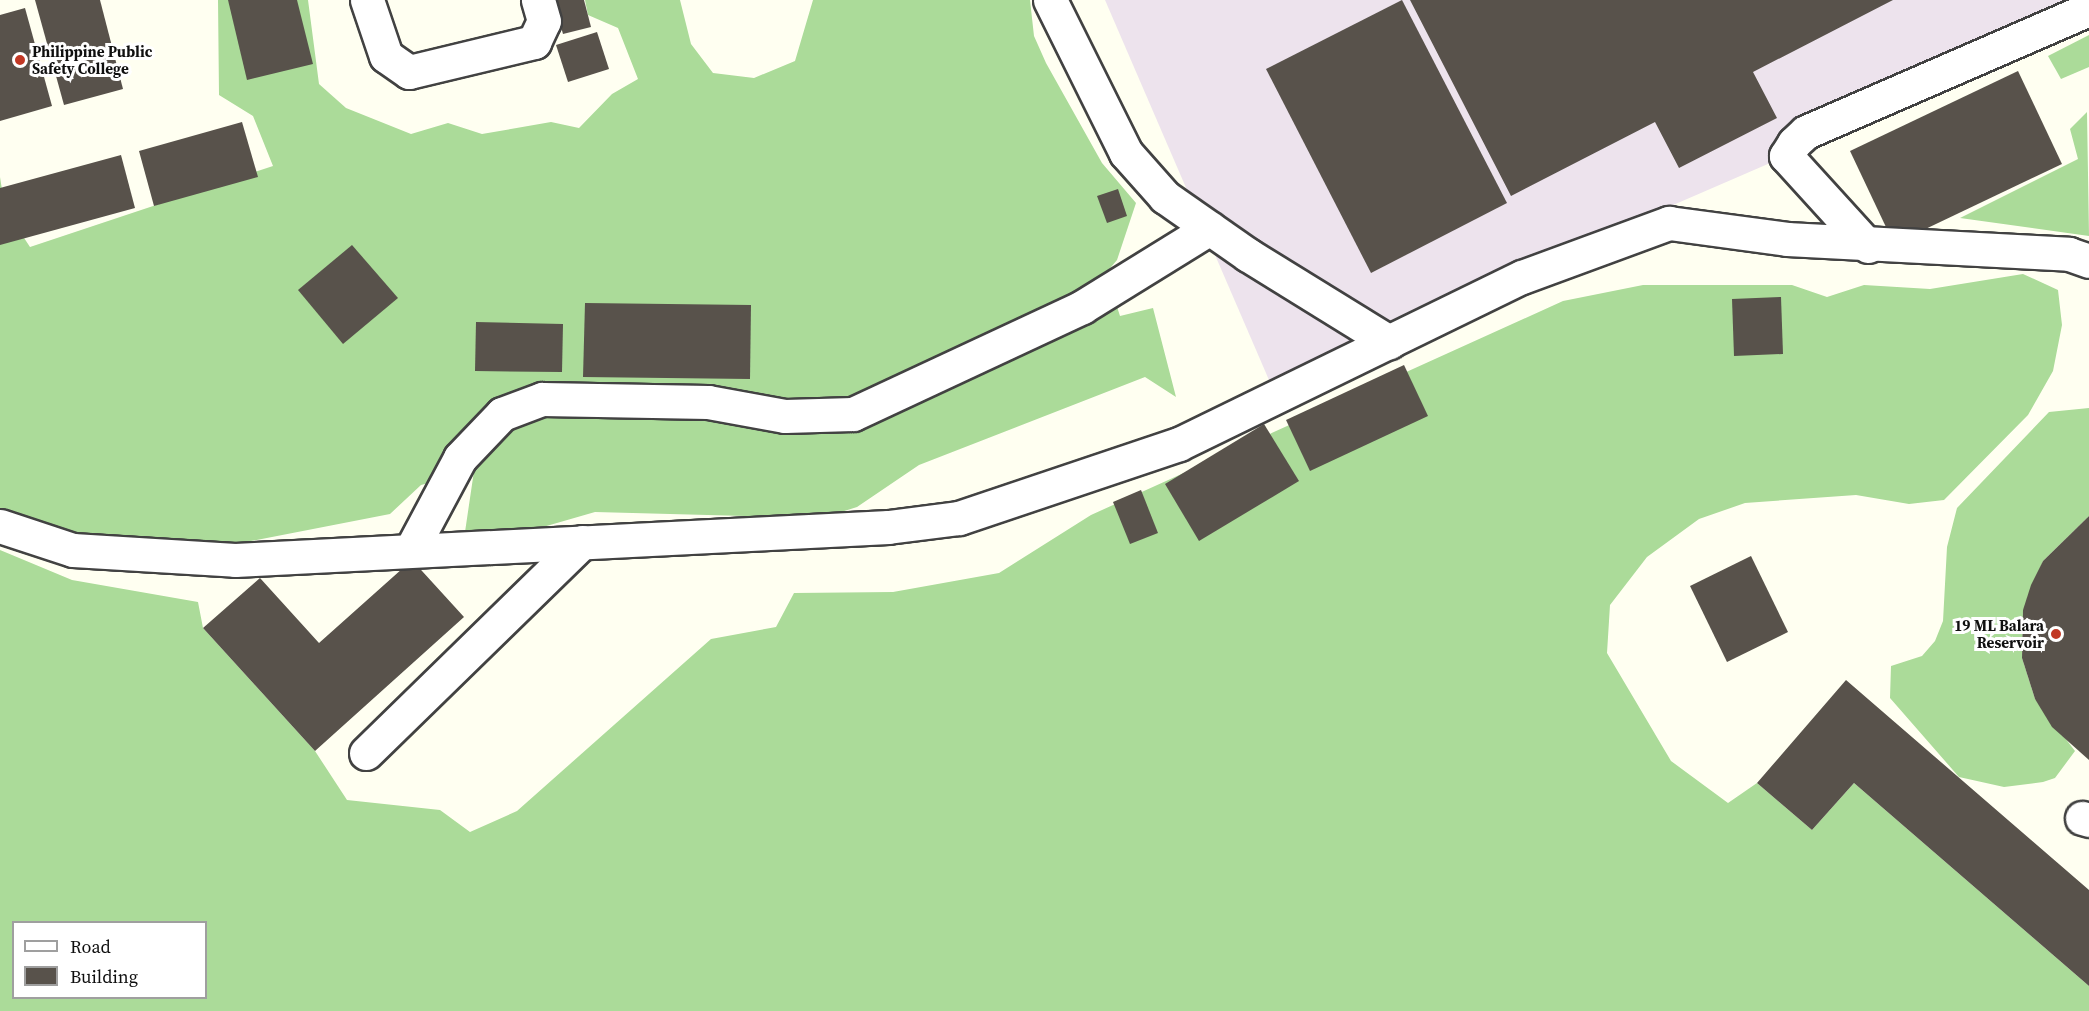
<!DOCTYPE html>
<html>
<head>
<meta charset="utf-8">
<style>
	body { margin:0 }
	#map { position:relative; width:2089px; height:1011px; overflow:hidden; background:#fffff1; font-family:"Source Serif 4",serif }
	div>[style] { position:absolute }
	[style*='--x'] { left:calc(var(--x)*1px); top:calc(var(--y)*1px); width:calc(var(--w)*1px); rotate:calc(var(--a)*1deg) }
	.industrial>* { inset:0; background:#ede3ed }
	.forest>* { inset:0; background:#abdb99 }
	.building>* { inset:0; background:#58524b }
	.roads { filter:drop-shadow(2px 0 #424242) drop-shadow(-2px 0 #424242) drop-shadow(0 2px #424242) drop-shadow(0 -2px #424242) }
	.minor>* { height:33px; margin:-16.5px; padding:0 16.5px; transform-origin:16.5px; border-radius:16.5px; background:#fff }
	.dots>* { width:16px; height:16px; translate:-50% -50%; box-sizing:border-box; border:3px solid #fff; border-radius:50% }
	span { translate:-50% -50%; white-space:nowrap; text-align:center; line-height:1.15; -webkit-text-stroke:6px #fff; paint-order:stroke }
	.poi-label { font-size:15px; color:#0f0f0f; font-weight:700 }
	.left { translate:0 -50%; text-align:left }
	.right { translate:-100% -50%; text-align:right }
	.legend { position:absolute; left:12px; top:921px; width:195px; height:78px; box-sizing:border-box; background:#fff; border:2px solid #9f9f9f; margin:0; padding:8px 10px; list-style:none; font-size:18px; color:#0f0f0f }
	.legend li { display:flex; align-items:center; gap:12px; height:30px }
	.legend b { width:30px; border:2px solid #9f9f9f }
</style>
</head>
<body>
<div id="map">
	<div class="industrial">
		<div style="clip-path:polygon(1105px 0,2089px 0,2089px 25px,1269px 380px)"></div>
	</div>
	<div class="forest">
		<div style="clip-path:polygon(218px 0,308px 0,319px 84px,346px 108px,411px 134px,448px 123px,482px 134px,551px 122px,579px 128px,612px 94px,638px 79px,618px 28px,588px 15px,585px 0,680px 0,691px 44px,713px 73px,754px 78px,795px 61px,813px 0,1030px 0,1034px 36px,1046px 63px,1102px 163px,1136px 203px,1117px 260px,1106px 273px,1120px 316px,1153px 308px,1176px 397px,1145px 377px,919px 465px,857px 507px,822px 518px,595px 512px,543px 527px,509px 545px,465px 532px,474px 471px,421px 485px,390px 514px,241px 543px,145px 543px,53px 530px,0 509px,0 177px,5px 209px,30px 247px,273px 166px,253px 116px,219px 95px)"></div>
		<div style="clip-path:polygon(2089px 35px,2089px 67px,2061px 79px,2048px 56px)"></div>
		<div style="clip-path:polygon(2087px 112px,2089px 236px,1960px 218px,2078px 159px,2070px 129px)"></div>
		<div style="clip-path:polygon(evenodd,2023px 274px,2058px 290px,2062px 325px,2053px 371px,2028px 415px,1944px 500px,1909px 504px,1856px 495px,1745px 503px,1699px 519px,1647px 557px,1610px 605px,1607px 653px,1671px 761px,1728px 803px,1757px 783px,1812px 830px,1854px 783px,2089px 986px,2089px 1011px,0 1011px,0 550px,72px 580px,198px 602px,203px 628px,315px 751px,347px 800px,440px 810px,470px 832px,517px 811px,711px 639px,776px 627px,794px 593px,893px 592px,999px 573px,1091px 515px,1563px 301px,1643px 285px,1792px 285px,1827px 297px,1864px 285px,1930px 289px,2023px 274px,14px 922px,206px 922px,206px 998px,14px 998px,14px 922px)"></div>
		<div style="clip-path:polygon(2089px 408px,2089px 516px,2043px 561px,2023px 611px,2022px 658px,2035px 699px,2075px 751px,2055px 778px,2043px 782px,2004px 787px,1959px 777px,1890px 698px,1891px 666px,1922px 656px,1935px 641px,1943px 621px,1947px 547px,1957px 508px,2049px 412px)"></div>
	</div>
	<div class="building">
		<div style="clip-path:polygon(35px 0,100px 0,123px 89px,64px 105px)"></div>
		<div style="clip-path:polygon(228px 0,297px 0,313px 64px,247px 80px)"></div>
		<div style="clip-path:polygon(553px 0,584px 0,591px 27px,563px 34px)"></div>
		<div style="clip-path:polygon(1402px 0,1507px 203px,1371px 273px,1266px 69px)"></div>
		<div style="clip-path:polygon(1410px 0,1893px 0,1753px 72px,1777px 118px,1679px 168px,1655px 122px,1511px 196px)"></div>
		<div style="clip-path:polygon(25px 8px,52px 106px,0 121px,0 15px)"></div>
		<div style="clip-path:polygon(597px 32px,609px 69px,568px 82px,556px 45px)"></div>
		<div style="clip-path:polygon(2018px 71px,2062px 164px,1894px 244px,1850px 151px)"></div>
		<div style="clip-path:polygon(242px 122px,258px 177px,154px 206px,139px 151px)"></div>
		<div style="clip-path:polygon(121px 155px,135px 208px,0 245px,0 188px)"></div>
		<div style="clip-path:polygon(1118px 189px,1127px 216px,1107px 223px,1097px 196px)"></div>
		<div style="clip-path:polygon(352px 245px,398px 298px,343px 344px,298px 290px)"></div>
		<div style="clip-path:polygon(1781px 297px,1783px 354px,1734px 356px,1732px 299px)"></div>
		<div style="clip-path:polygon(585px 303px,751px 305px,750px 379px,583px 377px)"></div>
		<div style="clip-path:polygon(476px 322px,563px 324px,562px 372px,475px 371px)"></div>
		<div style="clip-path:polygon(1404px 365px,1428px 416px,1310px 471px,1286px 420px)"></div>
		<div style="clip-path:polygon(1264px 424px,1299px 481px,1199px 541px,1165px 484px)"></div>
		<div style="clip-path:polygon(1141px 490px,1158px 533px,1130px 544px,1113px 502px)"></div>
		<div style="clip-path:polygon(2089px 516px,2089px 760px,2052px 727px,2035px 699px,2022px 658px,2023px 610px,2031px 585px,2043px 561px)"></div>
		<div style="clip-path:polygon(1751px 556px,1788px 632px,1727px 662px,1690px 586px)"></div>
		<div style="clip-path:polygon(412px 560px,464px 617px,315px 751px,203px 628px,260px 578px,319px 643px)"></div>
		<div style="clip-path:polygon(1846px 680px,2089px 890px,2089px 986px,1854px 783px,1812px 830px,1757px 783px)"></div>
	</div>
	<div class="roads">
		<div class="minor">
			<div style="--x:367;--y:0;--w:59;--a:71.3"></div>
			<div style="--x:386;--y:56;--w:28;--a:35"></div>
			<div style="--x:409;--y:72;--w:129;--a:-13.5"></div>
			<div style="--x:534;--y:42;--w:23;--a:-65"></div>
			<div style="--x:544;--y:21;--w:22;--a:-106"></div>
			<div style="--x:1050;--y:0;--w:171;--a:63.6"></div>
			<div style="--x:1126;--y:153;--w:59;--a:48.4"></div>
			<div style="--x:1165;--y:197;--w:101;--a:34.9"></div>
			<div style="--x:1248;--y:255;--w:166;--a:31.7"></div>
			<div style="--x:1868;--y:246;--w:122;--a:-132.3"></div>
			<div style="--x:1786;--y:156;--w:15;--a:-58"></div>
			<div style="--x:1794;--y:143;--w:16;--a:-43"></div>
			<div style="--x:1806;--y:132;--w:309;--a:-23.5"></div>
			<div style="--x:0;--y:526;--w:77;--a:18.2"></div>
			<div style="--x:73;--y:550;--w:162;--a:3.5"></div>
			<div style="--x:235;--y:560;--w:654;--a:-2.89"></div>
			<div style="--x:888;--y:527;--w:72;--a:-7.2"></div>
			<div style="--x:959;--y:518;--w:232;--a:-18.6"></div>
			<div style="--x:1179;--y:444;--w:381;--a:-26"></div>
			<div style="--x:1522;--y:277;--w:157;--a:-20.2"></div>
			<div style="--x:1669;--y:223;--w:119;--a:7.7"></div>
			<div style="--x:1787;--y:239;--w:282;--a:3"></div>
			<div style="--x:2069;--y:254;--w:21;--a:19"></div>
			<div style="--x:412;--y:548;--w:102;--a:-61.9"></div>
			<div style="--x:460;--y:458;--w:61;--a:-46.3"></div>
			<div style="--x:502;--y:414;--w:43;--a:-20.6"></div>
			<div style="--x:542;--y:399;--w:166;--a:1"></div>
			<div style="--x:708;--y:402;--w:78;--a:10.3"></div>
			<div style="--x:785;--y:416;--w:68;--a:-1.7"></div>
			<div style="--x:853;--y:414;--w:253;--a:-25"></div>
			<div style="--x:1082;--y:307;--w:150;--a:-31.7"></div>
			<div style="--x:366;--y:753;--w:302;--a:-44.3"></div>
			<div style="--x:2082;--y:818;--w:7;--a:16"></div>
		</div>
	</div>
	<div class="dots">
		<div style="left:20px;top:60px;background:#c13825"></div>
		<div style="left:2056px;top:634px;background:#c13825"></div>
	</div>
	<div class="poi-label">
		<span class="left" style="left:32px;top:60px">Philippine Public<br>Safety College</span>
		<span class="right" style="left:2044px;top:634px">19 ML Balara<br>Reservoir</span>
	</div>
	<ul class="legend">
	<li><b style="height:8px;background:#fff"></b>Road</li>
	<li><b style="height:16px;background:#58524b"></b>Building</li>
	</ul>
</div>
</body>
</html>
